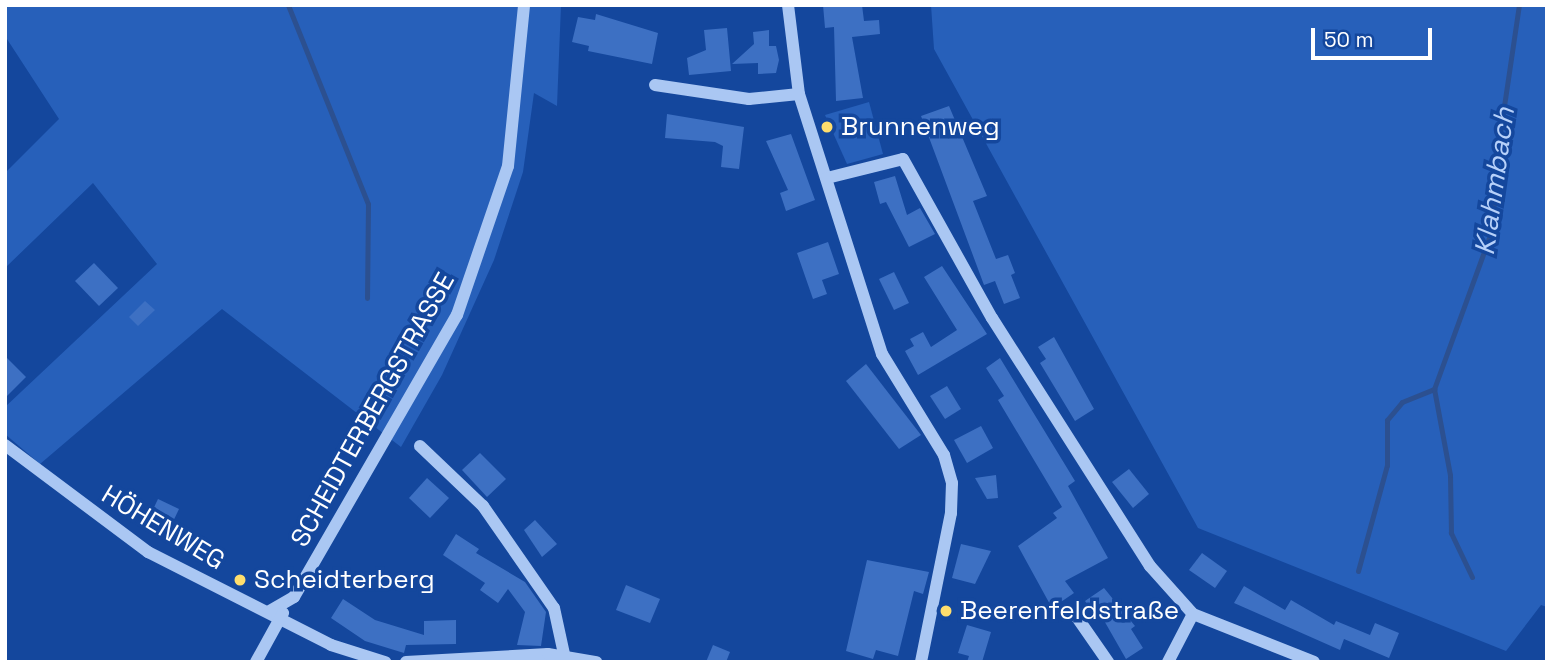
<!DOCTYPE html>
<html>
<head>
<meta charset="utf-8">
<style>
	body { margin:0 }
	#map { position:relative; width:1552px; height:667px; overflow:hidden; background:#14479d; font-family:"Space Grotesk",sans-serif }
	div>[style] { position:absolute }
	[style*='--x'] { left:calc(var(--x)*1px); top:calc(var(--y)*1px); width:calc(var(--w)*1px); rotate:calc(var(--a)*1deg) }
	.green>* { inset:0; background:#2760ba }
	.stream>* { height:5px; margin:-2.5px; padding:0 2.5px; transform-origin:2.5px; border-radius:2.5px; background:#2c5090 }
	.building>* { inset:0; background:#3d70c3 }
	.minor>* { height:12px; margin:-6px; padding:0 6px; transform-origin:6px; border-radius:6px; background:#aac7f3 }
	.dots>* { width:19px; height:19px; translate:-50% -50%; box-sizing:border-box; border:4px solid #14479d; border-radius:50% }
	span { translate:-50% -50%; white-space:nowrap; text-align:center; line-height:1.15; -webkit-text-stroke:7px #14479d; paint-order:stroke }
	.poi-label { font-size:26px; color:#fff }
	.left { translate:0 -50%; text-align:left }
	.street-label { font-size:26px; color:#fff }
	.water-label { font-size:28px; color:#b7d1fa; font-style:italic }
	.frame { position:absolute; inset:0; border:7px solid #fff; pointer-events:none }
	.scale { position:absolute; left:1311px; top:28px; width:121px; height:32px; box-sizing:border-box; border:4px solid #fff; border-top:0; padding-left:9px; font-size:21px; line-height:24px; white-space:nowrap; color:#fff; -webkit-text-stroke:5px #14479d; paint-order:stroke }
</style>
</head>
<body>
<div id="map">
	<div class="green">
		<div style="clip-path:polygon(5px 5px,561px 5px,557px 106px,534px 93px,523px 172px,494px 260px,442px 375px,401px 447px,222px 309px,40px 464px,5px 434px,5px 407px,157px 264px,93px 183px,5px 268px,5px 173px,59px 119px,5px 36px)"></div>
		<div style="clip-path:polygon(931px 5px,1547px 5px,1547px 607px,1541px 605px,1506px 651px,1198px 528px,934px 49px)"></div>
		<div style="clip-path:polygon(869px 102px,883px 154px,847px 164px,825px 115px)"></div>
	</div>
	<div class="stream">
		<div style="--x:288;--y:5;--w:214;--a:68.1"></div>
		<div style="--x:368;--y:204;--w:94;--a:90.6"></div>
		<div style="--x:1358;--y:571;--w:110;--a:-74.7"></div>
		<div style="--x:1387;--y:465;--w:45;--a:-90"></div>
		<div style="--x:1387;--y:420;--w:23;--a:-50"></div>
		<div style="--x:1402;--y:402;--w:35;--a:-22"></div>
		<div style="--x:1472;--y:577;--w:49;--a:-115.5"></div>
		<div style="--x:1451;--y:533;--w:58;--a:-91"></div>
		<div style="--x:1450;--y:475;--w:87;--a:-100.5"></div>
		<div style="--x:1434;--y:389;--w:172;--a:-70"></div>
		<div style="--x:1493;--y:227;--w:60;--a:-88.1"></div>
		<div style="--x:1495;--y:167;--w:164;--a:-81.6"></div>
	</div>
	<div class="building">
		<div style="clip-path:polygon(823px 5px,862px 5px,864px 21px,879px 20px,880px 34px,852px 37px,863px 98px,836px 101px,834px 27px,825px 28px)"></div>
		<div style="clip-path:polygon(596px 14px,658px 33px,652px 64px,588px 51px,589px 46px,572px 42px,578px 17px,595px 20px)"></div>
		<div style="clip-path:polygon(727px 28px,731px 71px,689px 75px,687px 58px,706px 50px,704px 30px)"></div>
		<div style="clip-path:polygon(769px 30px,769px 46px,776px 46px,779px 60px,776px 73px,758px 74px,758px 63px,732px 64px,754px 44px,753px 32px)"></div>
		<div style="clip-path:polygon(949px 106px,987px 196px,973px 201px,996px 259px,1008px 255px,1015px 273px,1011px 275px,1020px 298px,1004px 304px,995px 281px,984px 285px,921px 116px)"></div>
		<div style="clip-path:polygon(667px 114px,744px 127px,739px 169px,721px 167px,723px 146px,715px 142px,665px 138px)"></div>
		<div style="clip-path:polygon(791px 134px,815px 200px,786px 211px,780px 193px,788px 190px,766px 141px)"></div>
		<div style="clip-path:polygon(895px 176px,907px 215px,920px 208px,935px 234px,909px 247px,886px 202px,880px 204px,874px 182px)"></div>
		<div style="clip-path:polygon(828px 242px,839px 274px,822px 280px,827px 294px,813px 299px,797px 253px)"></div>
		<div style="clip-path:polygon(94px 263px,118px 288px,99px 306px,75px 281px)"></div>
		<div style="clip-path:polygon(942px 266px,987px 334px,918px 375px,905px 351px,914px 346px,910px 339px,923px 332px,931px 347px,957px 330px,924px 277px)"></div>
		<div style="clip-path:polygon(894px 272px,909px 303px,894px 310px,879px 279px)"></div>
		<div style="clip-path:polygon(145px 301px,155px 310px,138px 326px,129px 317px)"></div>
		<div style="clip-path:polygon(1054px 337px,1094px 409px,1075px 421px,1040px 363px,1046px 359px,1038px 347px)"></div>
		<div style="clip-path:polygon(5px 356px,26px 377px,5px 398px)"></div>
		<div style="clip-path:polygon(1000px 358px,1075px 481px,1068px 486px,1108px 558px,1065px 581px,1074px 593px,1052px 608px,1018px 546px,1057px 518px,1053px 513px,1062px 507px,998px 400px,1004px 396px,986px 368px)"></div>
		<div style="clip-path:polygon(866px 364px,921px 435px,899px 449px,846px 381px)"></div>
		<div style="clip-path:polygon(947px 386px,961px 409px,945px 419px,930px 396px)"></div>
		<div style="clip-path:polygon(981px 426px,993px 448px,967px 463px,954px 440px)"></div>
		<div style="clip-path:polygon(480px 453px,506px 479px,487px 497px,462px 470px)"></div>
		<div style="clip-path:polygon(1129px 469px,1149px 494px,1133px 508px,1112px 482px)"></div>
		<div style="clip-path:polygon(996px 475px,998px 498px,987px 499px,975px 478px)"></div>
		<div style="clip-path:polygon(427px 478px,449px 498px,430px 518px,409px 498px)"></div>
		<div style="clip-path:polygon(158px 499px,179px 509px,169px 530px,148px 520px)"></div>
		<div style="clip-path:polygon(535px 520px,557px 544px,542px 557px,524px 530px)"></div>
		<div style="clip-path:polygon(456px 534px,479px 549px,476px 553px,525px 582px,546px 612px,541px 646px,517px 645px,525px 612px,508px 589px,498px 603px,480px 590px,485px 583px,443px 555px)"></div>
		<div style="clip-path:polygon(961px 544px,991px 551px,975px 584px,952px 578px)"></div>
		<div style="clip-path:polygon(1202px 553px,1227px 571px,1215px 588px,1189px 570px)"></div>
		<div style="clip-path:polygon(867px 560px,929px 572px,923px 594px,914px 591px,898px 656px,876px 650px,873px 659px,846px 651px)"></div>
		<div style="clip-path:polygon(626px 585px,660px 599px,650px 623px,616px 610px)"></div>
		<div style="clip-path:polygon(1244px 586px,1285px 610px,1291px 600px,1334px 625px,1336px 621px,1370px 635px,1375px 623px,1399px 633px,1389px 658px,1344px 639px,1340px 650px,1234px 603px)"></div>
		<div style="clip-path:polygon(1104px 588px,1135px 626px,1131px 629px,1143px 648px,1126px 659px,1102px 617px,1098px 620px,1085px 601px)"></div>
		<div style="clip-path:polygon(343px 599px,375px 620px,424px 635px,424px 621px,456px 620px,456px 644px,406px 645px,404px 653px,365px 641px,331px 618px)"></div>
		<div style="clip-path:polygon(967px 625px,991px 632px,982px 662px,967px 662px,969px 656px,958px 653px)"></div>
		<div style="clip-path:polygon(713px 645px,730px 652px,726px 662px,706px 662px)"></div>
	</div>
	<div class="minor">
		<div style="--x:788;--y:5;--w:90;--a:83"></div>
		<div style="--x:799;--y:94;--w:273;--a:72.3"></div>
		<div style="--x:882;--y:354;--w:119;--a:58.5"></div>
		<div style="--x:944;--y:455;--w:29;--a:74"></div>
		<div style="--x:952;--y:483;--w:30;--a:92"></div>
		<div style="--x:951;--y:513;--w:152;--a:101.4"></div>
		<div style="--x:655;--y:85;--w:95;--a:8.5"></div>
		<div style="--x:749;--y:99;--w:50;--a:-5.7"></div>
		<div style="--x:827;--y:178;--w:78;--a:-14"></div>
		<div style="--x:903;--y:159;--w:182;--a:60.8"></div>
		<div style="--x:992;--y:318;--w:294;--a:57.5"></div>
		<div style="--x:1150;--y:566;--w:64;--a:48.1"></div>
		<div style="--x:1193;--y:614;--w:130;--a:21.6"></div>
		<div style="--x:5;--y:445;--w:179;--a:36.8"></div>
		<div style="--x:148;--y:552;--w:205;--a:26.9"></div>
		<div style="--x:331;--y:645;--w:57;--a:17.5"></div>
		<div style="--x:420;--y:446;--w:87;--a:43.6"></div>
		<div style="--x:483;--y:506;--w:124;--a:55.2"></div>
		<div style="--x:554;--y:608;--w:47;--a:77.7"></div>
		<div style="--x:268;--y:612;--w:30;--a:-30"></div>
		<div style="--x:294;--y:597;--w:326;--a:-60"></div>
		<div style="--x:457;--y:315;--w:157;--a:-71.1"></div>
		<div style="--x:508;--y:166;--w:162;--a:-84.3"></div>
		<div style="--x:1074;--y:613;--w:60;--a:55.2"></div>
		<div style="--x:256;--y:662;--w:56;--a:-61.1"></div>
		<div style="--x:406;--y:662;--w:142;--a:-3.2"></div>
		<div style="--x:548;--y:654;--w:49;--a:9.5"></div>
		<div style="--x:1168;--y:662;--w:54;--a:-62.5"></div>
	</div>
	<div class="dots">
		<div style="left:827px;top:127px;background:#ffde6d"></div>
		<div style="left:240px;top:580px;background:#ffde6d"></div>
		<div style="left:946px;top:611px;background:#ffde6d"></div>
	</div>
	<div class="poi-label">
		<span class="left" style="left:841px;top:127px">Brunnenweg</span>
		<span class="left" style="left:254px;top:580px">Scheidterberg</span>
		<span class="left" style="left:960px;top:611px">Beerenfeldstraße</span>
	</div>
	<div class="street-label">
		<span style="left:373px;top:410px;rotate:-61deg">SCHEIDTERBERGSTRASSE</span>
		<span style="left:163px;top:528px;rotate:31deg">HÖHENWEG</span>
	</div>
	<div class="water-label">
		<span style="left:1494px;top:181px;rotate:-82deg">Klahmbach</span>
	</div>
	<div class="frame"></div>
	<div class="scale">50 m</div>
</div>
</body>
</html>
